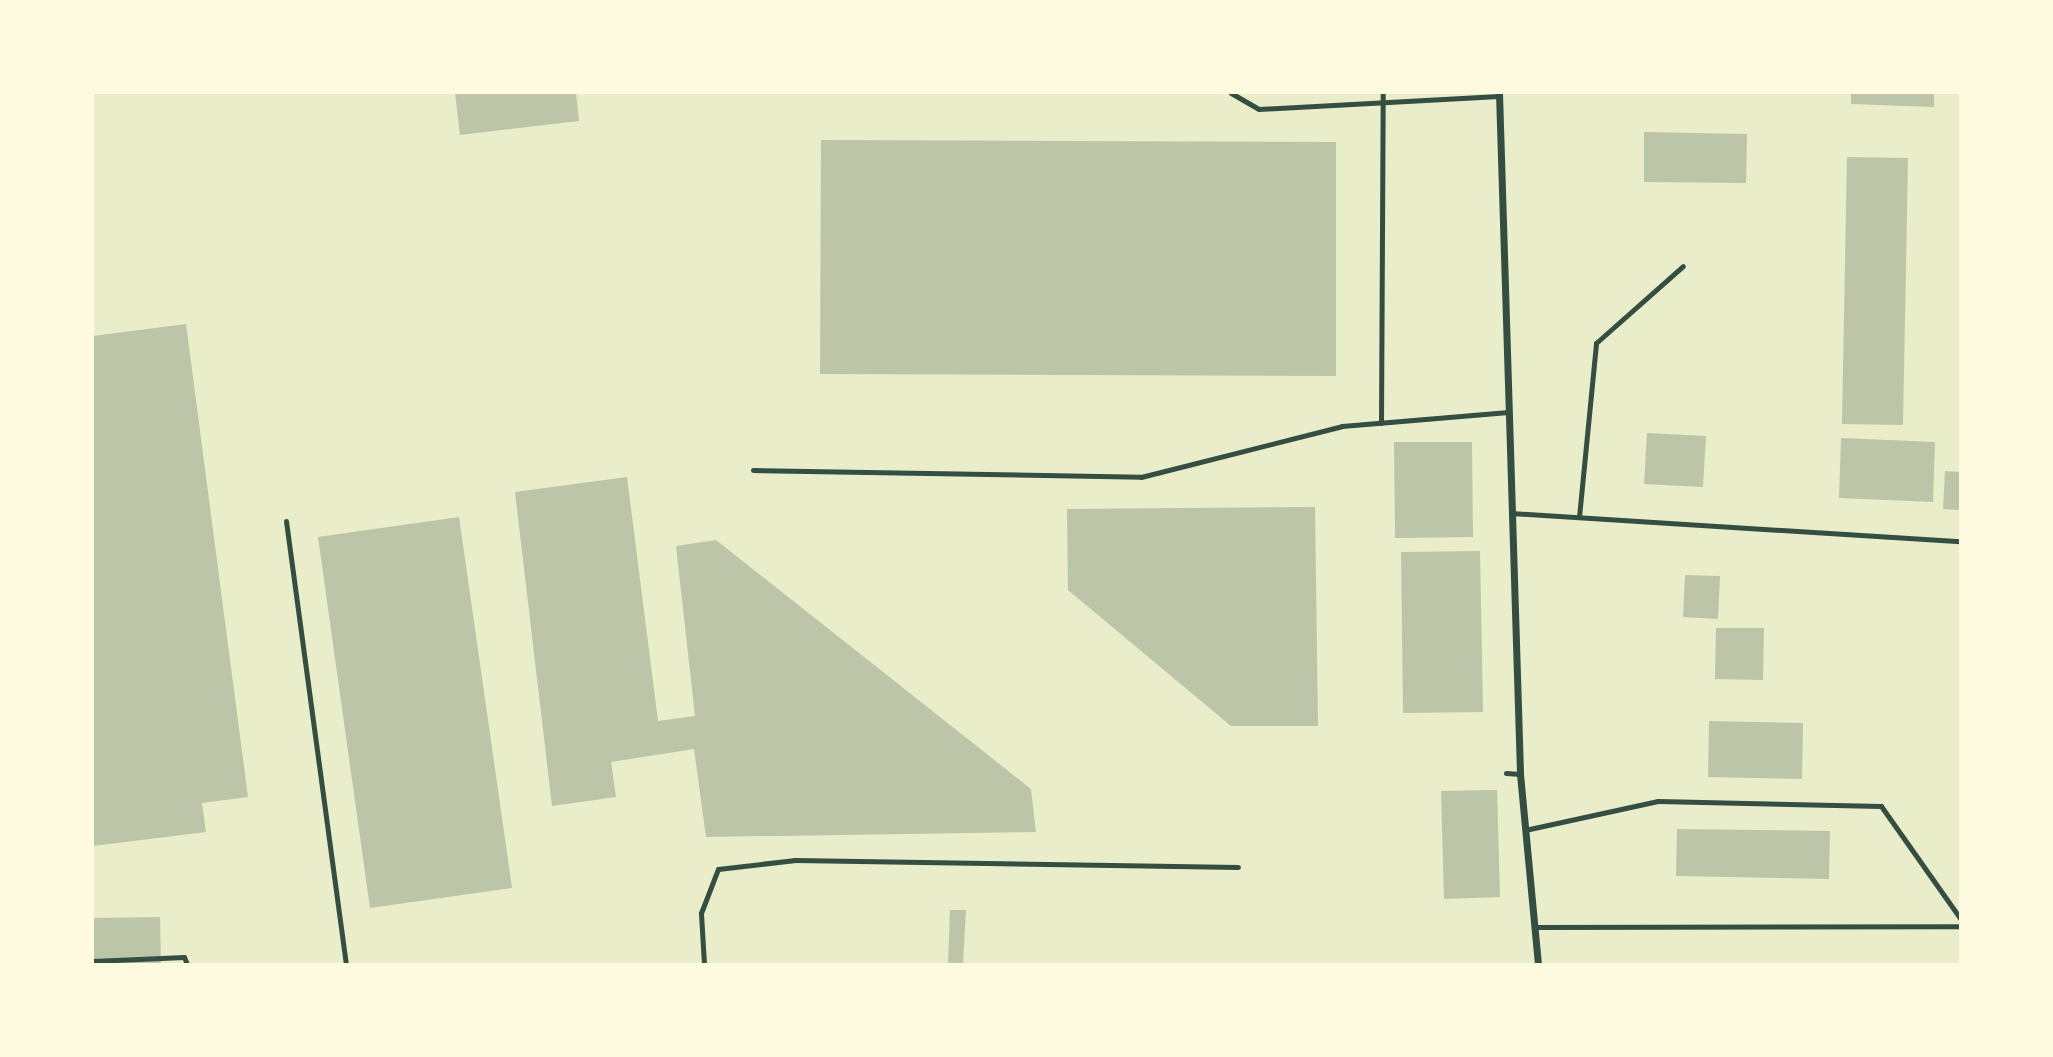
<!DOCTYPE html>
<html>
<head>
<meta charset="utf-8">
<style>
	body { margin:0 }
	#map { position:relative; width:2053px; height:1057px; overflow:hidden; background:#e9edc9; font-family:Inter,sans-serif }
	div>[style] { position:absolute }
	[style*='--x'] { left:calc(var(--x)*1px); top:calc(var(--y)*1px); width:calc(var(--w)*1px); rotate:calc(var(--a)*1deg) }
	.building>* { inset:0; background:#bcc5a7 }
	.service>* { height:5px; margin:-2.5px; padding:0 2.5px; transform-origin:2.5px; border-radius:2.5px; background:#344e41 }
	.minor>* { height:7px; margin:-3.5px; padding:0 3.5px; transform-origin:3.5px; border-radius:3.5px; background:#344e41 }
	span { translate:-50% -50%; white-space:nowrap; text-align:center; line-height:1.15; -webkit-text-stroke:5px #fefae0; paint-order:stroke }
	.frame { position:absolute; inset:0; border:94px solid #fefae0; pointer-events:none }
</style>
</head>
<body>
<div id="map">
	<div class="building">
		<div style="clip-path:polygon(455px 93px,576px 93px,579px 121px,460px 135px)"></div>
		<div style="clip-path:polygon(1851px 93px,1934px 93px,1934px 107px,1851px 104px)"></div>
		<div style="clip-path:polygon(1644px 132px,1747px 134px,1746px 183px,1644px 182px)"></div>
		<div style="clip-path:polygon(821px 140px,1336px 142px,1336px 376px,820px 374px)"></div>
		<div style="clip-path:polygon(1847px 157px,1908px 158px,1903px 425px,1842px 424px)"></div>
		<div style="clip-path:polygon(186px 324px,248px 797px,202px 803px,206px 832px,93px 846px,93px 336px)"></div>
		<div style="clip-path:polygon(1647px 433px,1706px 436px,1703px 487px,1644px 484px)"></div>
		<div style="clip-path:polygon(1841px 438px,1935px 442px,1933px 502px,1839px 498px)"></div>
		<div style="clip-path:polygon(1394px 442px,1472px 442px,1473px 537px,1395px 538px)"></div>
		<div style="clip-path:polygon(1945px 471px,1960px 472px,1960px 510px,1943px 509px)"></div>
		<div style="clip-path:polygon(627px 477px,658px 721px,695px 716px,676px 546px,716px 540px,1031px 789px,1036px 832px,706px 837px,694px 749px,611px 762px,616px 797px,552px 806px,515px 492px)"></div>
		<div style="clip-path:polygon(1315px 507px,1318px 726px,1231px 726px,1068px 590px,1067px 509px)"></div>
		<div style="clip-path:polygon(459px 517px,512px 888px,370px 908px,318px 537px)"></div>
		<div style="clip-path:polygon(1480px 551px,1483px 712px,1403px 713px,1401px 552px)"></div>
		<div style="clip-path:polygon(1685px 575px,1720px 576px,1718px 619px,1683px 617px)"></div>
		<div style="clip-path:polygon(1716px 628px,1764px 628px,1763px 680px,1715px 679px)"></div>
		<div style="clip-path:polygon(1709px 721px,1803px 723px,1802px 779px,1708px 777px)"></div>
		<div style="clip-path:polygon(1497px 790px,1500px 897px,1444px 899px,1441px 791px)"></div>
		<div style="clip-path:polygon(1677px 829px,1830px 831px,1829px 879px,1676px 876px)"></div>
		<div style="clip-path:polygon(950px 910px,966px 910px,963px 964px,948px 964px)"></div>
		<div style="clip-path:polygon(160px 917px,161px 964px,93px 964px,93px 918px)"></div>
	</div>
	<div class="service">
		<div style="--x:1231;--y:93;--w:32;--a:30"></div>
		<div style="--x:1259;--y:109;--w:240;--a:-3.1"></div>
		<div style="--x:1381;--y:423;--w:330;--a:-89.7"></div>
		<div style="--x:753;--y:470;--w:388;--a:1"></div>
		<div style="--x:1141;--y:477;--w:207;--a:-14.2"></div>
		<div style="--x:1342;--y:426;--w:167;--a:-4.8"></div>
		<div style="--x:1511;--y:513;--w:450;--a:3.6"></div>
		<div style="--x:1579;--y:517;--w:175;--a:-84.4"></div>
		<div style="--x:1596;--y:343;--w:116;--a:-41.5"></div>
		<div style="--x:286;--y:521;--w:447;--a:82.3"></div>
		<div style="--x:1506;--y:773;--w:14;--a:4"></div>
		<div style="--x:1525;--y:830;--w:136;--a:-12.3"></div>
		<div style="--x:1658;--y:801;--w:223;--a:1.3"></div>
		<div style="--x:1881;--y:806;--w:137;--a:54.8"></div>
		<div style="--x:1534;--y:927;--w:426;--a:-0.1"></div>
		<div style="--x:93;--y:961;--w:91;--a:-2.5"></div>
		<div style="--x:184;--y:957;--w:8;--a:67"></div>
		<div style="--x:704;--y:964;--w:51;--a:-93.4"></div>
		<div style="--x:701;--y:913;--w:47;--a:-68.9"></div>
		<div style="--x:718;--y:869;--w:78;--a:-6.7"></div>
		<div style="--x:795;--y:860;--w:443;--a:0.9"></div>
	</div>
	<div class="minor">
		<div style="--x:1499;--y:93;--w:681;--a:88.23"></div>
		<div style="--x:1520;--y:774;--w:191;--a:84.6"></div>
	</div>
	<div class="frame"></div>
</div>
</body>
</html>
